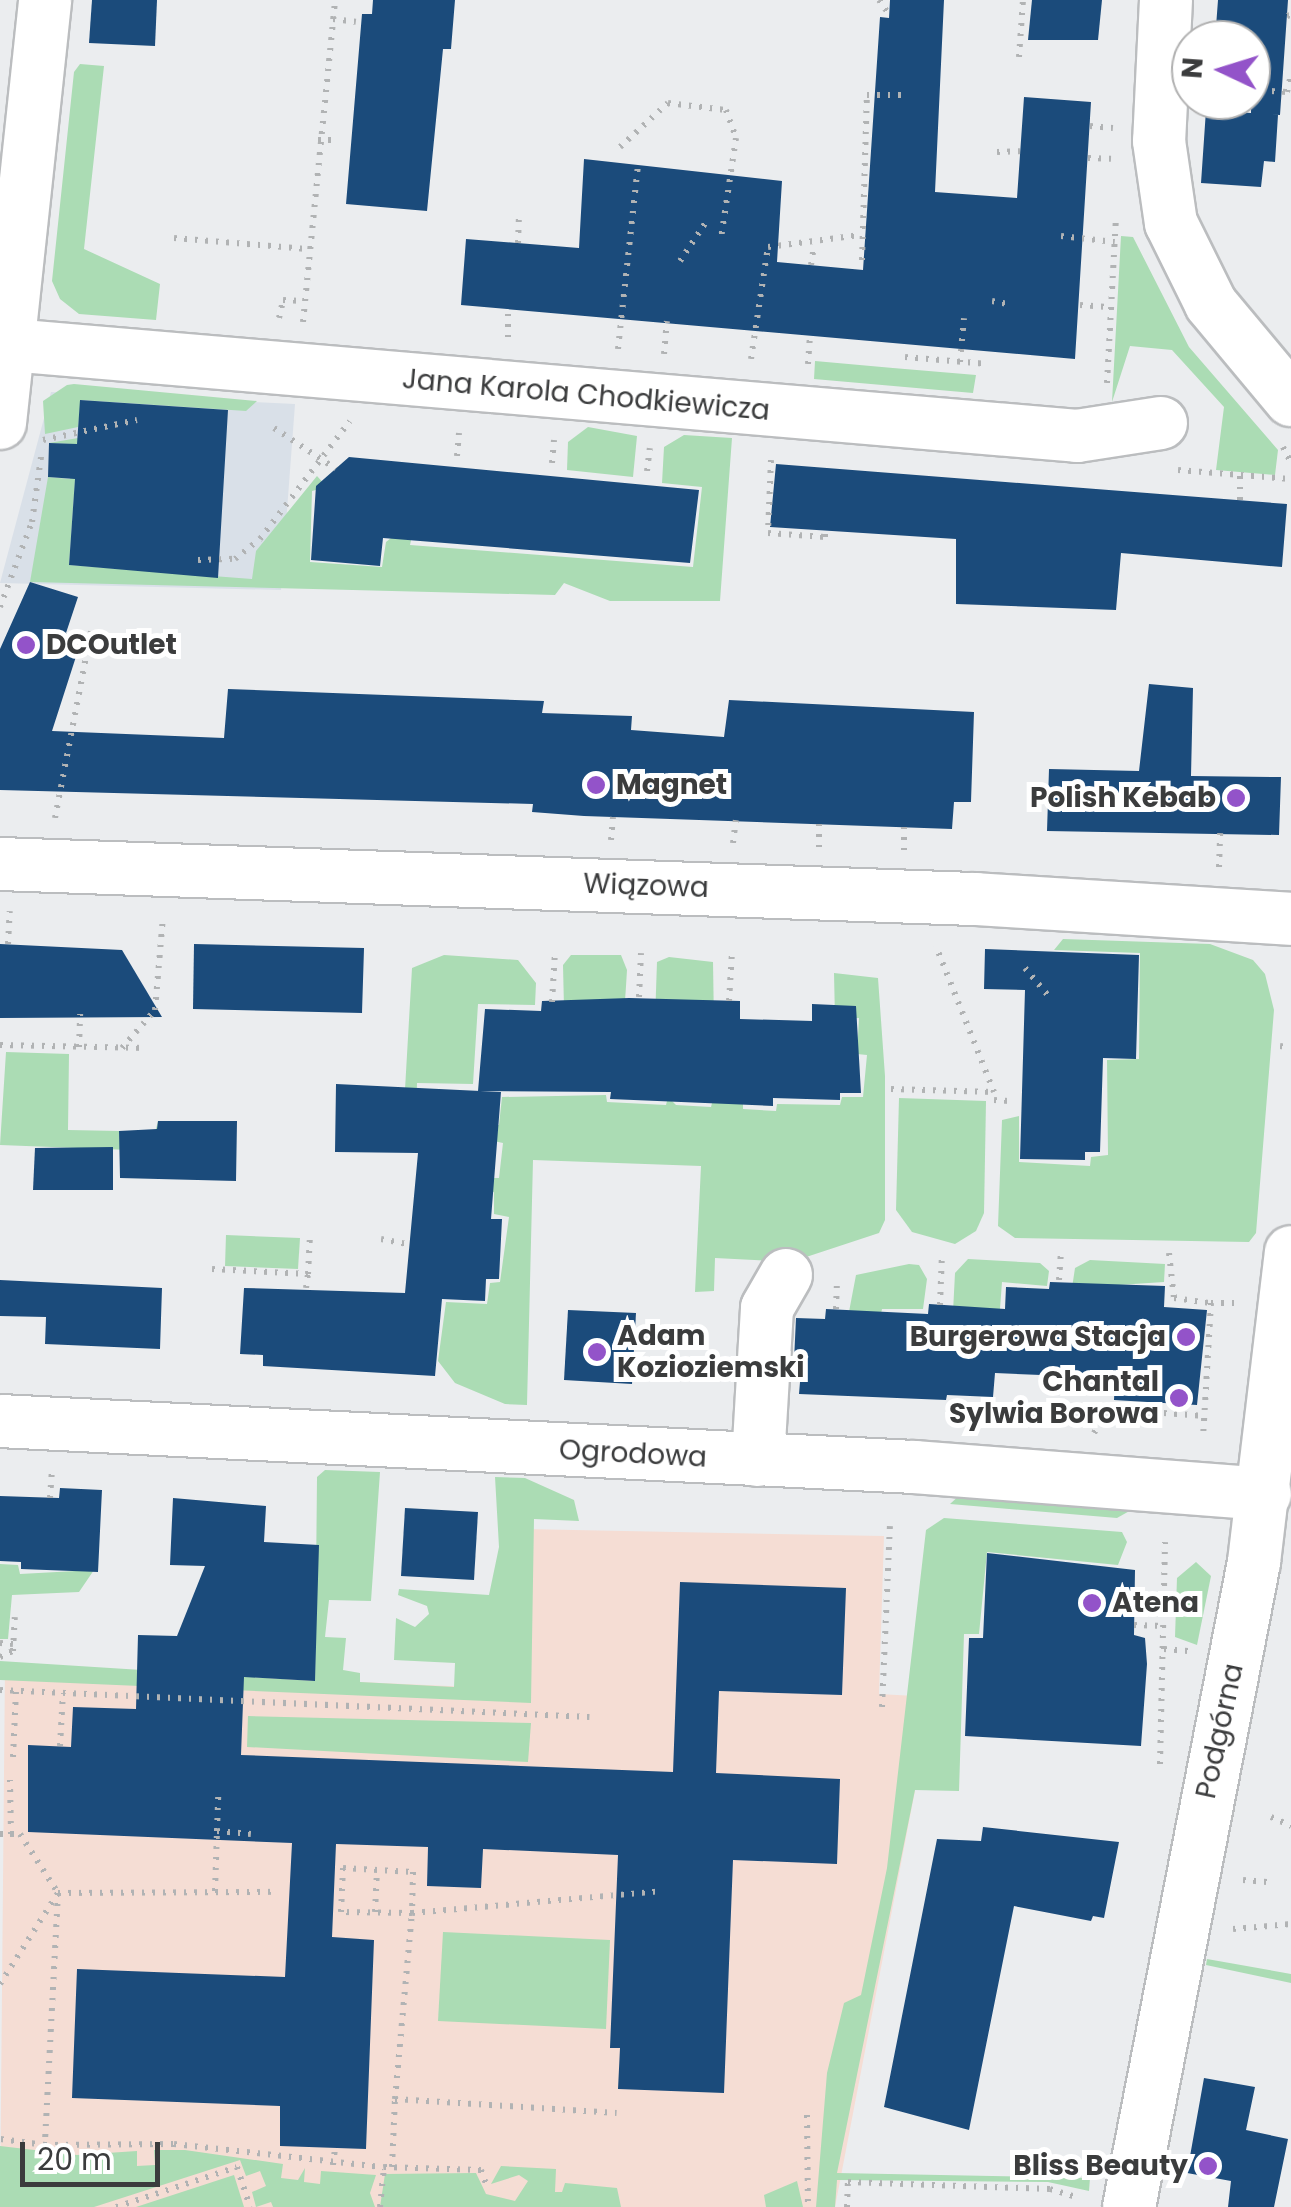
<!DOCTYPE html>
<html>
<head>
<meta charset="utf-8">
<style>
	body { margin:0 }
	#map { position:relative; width:1291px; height:2207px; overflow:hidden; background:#ebedef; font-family:Poppins,sans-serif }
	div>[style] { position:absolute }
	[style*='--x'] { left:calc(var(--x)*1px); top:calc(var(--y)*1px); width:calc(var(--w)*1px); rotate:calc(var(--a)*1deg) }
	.built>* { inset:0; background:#d9e0e8 }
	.education>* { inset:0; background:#f5ddd4 }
	.green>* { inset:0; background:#abdcb4 }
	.building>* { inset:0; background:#1b4b7b }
	.path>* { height:6px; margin-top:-3px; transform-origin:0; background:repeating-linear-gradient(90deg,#b1b3b4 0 2.5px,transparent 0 10.5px) }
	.roads { filter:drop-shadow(2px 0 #bbbdbf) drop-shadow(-2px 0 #bbbdbf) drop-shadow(0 2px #bbbdbf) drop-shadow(0 -2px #bbbdbf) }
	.minor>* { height:52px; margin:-26px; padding:0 26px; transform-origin:26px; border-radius:26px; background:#fff }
	.dots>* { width:28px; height:28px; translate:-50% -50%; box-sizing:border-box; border:5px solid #fff; border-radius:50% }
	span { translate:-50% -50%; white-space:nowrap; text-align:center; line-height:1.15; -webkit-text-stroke:10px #fff; paint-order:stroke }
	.street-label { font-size:28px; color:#3b3c3d }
	.poi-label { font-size:28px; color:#3b3c3d; font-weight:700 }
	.left { translate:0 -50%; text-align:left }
	.right { translate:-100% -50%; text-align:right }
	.north { position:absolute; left:1171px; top:20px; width:100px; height:100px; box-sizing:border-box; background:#fff; border:2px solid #b1b1b1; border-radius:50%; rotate:274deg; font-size:28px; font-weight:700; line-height:40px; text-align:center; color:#3b3c3d }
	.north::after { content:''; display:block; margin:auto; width:35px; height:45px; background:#9353c9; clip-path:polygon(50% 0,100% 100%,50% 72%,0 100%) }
	.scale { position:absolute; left:20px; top:2142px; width:140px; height:45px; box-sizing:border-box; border:5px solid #3b3c3d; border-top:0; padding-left:12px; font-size:30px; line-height:35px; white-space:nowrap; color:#3b3c3d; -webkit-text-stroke:8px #fff; paint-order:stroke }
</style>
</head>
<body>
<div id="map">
	<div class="built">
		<div style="clip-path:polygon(51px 392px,295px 404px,281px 590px,0 583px)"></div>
	</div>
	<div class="education">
		<div style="clip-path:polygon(523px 1529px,884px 1536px,879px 1694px,933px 1697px,835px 2207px,0 2207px,5px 1666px,516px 1689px)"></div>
	</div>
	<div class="green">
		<div style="clip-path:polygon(80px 64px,104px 66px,84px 249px,160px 284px,156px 320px,79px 314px,60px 299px,52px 281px,74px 72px)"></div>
		<div style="clip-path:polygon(1121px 236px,1133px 237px,1189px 347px,1278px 450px,1275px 475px,1216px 470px,1224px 407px,1172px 350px,1130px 346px,1112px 402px)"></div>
		<div style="clip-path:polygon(815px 361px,893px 368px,976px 375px,973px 393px,814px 379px)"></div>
		<div style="clip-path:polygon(67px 385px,74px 384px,257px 401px,246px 411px,81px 400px,78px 427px,45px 434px,43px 401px)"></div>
		<div style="clip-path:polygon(588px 427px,637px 436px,633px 477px,567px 470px,568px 442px)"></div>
		<div style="clip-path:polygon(684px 435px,732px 438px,720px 601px,610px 601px,564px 583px,555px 595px,30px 582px,48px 477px,70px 479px,72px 444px,49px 443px,78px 438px,69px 565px,252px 579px,256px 551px,317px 476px,327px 487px,312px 491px,310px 562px,382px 567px,386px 542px,396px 534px,412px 536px,410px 545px,693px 567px,702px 487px,662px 483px,664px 447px)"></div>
		<div style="clip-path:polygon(1063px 939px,1210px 944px,1253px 960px,1265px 974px,1274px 1010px,1256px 1233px,1249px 1242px,1015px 1238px,998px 1226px,1002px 1120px,1019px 1116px,1019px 1162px,1090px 1166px,1091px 1157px,1108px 1155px,1107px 1060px,1139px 1059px,1140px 953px,1054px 950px)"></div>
		<div style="clip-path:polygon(444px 955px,518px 960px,536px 983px,535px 1005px,478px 1004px,473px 1084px,417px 1083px,416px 1123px,403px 1124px,412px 968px)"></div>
		<div style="clip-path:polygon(571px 955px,621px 955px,627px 970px,624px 1017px,564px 1008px,563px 965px)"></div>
		<div style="clip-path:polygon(669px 957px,713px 962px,714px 1026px,655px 1020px,657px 962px)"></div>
		<div style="clip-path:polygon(834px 973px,878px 978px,885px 1076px,885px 1220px,879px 1233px,791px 1262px,715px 1258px,714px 1291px,695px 1292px,701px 1166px,533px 1160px,527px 1405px,505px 1404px,455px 1383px,438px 1361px,446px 1302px,487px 1304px,490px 1283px,500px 1282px,509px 1217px,494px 1214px,494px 1192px,486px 1191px,486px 1178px,499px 1178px,503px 1143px,489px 1140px,488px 1125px,499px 1125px,502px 1097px,606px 1095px,607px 1102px,666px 1105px,668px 1097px,676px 1105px,711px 1107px,713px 1099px,743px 1100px,743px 1109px,776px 1111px,777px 1104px,840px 1105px,842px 1097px,863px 1097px,867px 1055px,857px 1054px,859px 1018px,835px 1019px)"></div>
		<div style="clip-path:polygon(6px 1052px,69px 1054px,68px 1130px,119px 1131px,120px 1146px,152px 1144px,158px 1121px,156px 1151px,0 1145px)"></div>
		<div style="clip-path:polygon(899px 1098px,986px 1101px,984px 1213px,976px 1231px,955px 1244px,912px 1232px,896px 1210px)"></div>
		<div style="clip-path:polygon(226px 1235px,300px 1238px,298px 1269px,225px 1266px)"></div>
		<div style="clip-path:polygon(968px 1259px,1040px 1263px,1049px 1271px,1047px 1286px,1002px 1282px,1000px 1309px,953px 1312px,955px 1273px)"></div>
		<div style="clip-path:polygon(1090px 1260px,1165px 1264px,1164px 1282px,1072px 1288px,1075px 1268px)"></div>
		<div style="clip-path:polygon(909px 1264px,919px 1265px,927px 1279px,923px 1309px,882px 1309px,880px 1319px,848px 1317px,856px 1275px)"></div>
		<div style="clip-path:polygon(325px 1470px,380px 1472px,371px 1601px,329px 1600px,325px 1637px,346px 1638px,343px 1670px,360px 1673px,360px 1682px,454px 1687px,455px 1663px,394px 1660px,396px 1618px,415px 1627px,429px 1614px,427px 1606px,398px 1595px,399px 1589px,489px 1595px,499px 1547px,495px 1477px,525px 1478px,574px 1500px,579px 1521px,534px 1519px,531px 1703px,0 1680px,0 1661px,315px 1681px,317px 1477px)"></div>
		<div style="clip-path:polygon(962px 1493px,1133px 1509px,1117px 1518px,950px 1504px)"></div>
		<div style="clip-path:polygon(944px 1518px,1122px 1532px,1127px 1542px,1118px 1565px,987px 1552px,979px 1634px,964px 1634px,959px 1791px,915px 1790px,837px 2173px,1090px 2178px,1089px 2191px,1048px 2182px,837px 2180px,835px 2207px,816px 2207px,827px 2073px,844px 2003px,861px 1995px,887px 1868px,926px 1530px)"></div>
		<div style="clip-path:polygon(1196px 1562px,1211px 1576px,1197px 1645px,1175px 1637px,1177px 1578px)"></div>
		<div style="clip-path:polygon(0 1564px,18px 1565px,20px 1574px,94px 1570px,79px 1592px,12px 1595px,8px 1639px,0 1639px)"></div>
		<div style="clip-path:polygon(248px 1716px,531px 1723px,528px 1762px,247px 1747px)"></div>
		<div style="clip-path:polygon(443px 1932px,610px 1940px,606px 2029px,438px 2021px)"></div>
		<div style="clip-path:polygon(1207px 1959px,1291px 1974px,1291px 1983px,1206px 1965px)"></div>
		<div style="clip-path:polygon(0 2146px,77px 2155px,137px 2151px,137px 2166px,155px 2165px,154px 2150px,185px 2150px,283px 2164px,281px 2178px,298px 2180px,305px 2168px,304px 2182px,320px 2184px,321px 2171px,376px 2175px,370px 2193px,375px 2207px,273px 2207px,271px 2202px,256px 2207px,252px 2192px,266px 2186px,260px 2171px,246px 2176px,240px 2160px,94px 2207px,0 2207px)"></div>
		<div style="clip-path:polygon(501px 2166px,556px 2169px,555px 2192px,562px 2192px,565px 2183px,617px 2188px,621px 2207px,380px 2207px,385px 2174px,476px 2173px,486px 2194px,515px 2201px,528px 2181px,519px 2175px,491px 2184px)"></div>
		<div style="clip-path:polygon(234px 2175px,244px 2207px,136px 2207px)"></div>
		<div style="clip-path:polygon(797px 2181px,803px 2207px,766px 2207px,764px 2195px)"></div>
	</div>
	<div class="building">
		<div style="clip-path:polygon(92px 0,157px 0,155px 46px,89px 43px)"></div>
		<div style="clip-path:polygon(373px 0,455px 0,451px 49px,443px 49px,427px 211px,346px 204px,362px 14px,372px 14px)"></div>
		<div style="clip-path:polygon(890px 0,944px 0,935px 192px,1017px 198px,1024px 97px,1091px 102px,1075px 359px,461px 305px,466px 239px,579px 248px,584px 159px,782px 181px,777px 262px,863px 270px,880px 17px,889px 18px)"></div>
		<div style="clip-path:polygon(1032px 0,1102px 0,1098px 40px,1028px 40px)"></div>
		<div style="clip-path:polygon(1218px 0,1288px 0,1280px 115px,1263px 114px,1278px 115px,1275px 162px,1264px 161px,1261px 187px,1201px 183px,1206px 110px,1251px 113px,1251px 40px,1215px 40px)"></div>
		<div style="clip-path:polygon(80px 400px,228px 410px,218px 578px,69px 565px,75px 479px,48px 477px,49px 443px,77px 444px)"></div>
		<div style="clip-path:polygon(349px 457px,699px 490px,690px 563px,383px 538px,380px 566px,311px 560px,316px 486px)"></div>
		<div style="clip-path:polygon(776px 464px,1287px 504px,1282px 567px,1121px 553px,1116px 610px,956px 604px,956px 539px,770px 527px)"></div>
		<div style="clip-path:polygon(30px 582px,78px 597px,66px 633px,82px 638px,52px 731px,224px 738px,228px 689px,544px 701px,542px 713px,632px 716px,631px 730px,724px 737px,729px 700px,974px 712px,971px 802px,954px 802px,952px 829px,584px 816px,532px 812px,533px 804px,0 790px,0 649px)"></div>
		<div style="clip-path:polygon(1149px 684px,1193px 688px,1191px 776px,1281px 777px,1279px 835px,1047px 831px,1049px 769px,1139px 771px)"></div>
		<div style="clip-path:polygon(0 944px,122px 950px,162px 1017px,0 1018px)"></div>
		<div style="clip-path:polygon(194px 944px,364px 948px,362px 1013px,193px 1009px)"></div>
		<div style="clip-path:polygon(985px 949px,1139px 955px,1136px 1059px,1103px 1058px,1100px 1152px,1085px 1152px,1085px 1160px,1020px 1159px,1025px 990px,984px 989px)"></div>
		<div style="clip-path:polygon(629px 998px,740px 1001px,740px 1019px,812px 1021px,812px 1004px,856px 1006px,861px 1093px,840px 1093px,840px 1100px,773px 1098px,773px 1106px,610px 1099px,611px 1092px,478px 1091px,485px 1009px,541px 1011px,542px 1001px)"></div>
		<div style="clip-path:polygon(336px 1084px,501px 1092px,491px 1219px,502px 1219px,499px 1279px,486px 1279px,485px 1301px,442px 1299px,435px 1376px,263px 1366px,263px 1355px,240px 1354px,244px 1288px,405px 1293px,418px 1153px,335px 1152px)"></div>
		<div style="clip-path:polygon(158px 1121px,237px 1121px,236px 1181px,120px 1178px,119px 1131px,157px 1129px)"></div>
		<div style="clip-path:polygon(113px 1147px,113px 1190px,33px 1190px,35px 1148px)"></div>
		<div style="clip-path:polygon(0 1280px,162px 1288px,160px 1349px,45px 1344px,46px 1317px,0 1316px)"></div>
		<div style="clip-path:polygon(1050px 1282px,1165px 1286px,1164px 1307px,1207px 1310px,1197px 1405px,1114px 1400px,1115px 1378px,995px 1373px,993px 1397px,947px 1395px,946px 1400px,799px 1394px,800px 1382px,793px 1382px,796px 1318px,825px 1319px,826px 1309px,928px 1314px,929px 1304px,1005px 1309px,1006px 1287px,1049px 1289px)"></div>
		<div style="clip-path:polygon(568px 1310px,636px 1313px,632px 1384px,564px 1380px)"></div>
		<div style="clip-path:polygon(60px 1488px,102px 1490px,98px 1572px,21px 1569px,21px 1562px,0 1561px,0 1496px,59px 1498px)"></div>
		<div style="clip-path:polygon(173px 1498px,266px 1506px,264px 1542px,319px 1545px,315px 1681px,244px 1677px,241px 1755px,673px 1772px,680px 1582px,846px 1588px,842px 1695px,719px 1691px,716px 1773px,840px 1779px,837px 1864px,733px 1860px,724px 2093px,618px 2089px,620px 2048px,610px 2048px,618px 1855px,483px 1849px,481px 1888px,427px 1886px,428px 1847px,336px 1844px,332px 1937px,374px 1940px,366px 2149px,280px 2146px,280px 2106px,72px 2098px,77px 1969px,285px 1977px,292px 1843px,28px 1832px,28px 1745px,71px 1747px,73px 1707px,136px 1709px,138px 1635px,177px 1636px,205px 1566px,170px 1565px)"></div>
		<div style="clip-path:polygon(405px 1508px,478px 1512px,474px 1580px,401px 1576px)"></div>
		<div style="clip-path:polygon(987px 1553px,1135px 1570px,1134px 1635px,1145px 1638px,1147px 1664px,1141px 1746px,965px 1736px,969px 1638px,983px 1638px)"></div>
		<div style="clip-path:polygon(983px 1827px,1119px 1842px,1104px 1918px,1093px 1916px,1091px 1921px,1014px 1906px,969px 2130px,884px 2107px,937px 1839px,981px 1841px)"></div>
		<div style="clip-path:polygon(1204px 2078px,1255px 2087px,1246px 2130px,1288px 2139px,1274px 2207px,1228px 2207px,1231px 2181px,1187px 2173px)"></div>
	</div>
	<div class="path">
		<div style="--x:879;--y:0;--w:16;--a:55"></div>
		<div style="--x:1287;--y:16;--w:4;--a:-14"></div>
		<div style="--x:333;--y:19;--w:23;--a:7"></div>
		<div style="--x:1019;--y:57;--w:57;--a:-86"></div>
		<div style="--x:1251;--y:90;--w:36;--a:3"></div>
		<div style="--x:1287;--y:92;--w:18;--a:-77"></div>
		<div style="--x:1090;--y:126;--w:23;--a:5"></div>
		<div style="--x:318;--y:140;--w:18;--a:0"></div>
		<div style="--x:620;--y:147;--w:65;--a:-42.5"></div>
		<div style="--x:668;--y:103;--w:58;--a:6.9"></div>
		<div style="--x:726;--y:110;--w:30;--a:70"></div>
		<div style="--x:736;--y:138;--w:101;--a:98.5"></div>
		<div style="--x:997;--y:152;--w:23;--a:-2"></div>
		<div style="--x:1088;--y:158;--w:23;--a:2"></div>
		<div style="--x:1061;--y:236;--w:54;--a:6.3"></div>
		<div style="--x:174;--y:238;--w:133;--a:4.7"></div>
		<div style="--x:518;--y:243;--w:30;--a:-88"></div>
		<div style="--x:862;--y:260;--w:165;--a:-88.3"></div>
		<div style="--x:867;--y:95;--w:35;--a:0"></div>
		<div style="--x:680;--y:261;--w:47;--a:-56.3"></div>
		<div style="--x:811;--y:265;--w:19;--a:-81"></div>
		<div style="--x:992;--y:301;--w:16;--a:11"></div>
		<div style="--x:1080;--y:305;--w:31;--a:4"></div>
		<div style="--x:279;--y:318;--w:18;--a:-77"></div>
		<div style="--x:283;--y:300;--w:20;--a:3"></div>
		<div style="--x:303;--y:322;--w:324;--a:-84.3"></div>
		<div style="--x:508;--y:337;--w:29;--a:-90"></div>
		<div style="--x:618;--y:349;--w:184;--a:-83.8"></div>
		<div style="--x:664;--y:354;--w:33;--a:-85"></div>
		<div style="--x:905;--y:357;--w:83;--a:4.8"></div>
		<div style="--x:751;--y:359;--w:113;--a:-81.4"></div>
		<div style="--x:768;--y:247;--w:93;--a:-7.4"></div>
		<div style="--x:960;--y:362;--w:44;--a:-84.8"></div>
		<div style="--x:808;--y:364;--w:29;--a:-86"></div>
		<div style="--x:1107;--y:383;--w:167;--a:-86.9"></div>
		<div style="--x:274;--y:428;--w:74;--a:33.5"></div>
		<div style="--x:43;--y:440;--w:96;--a:-12"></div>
		<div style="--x:1283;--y:447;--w:18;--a:63"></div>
		<div style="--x:457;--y:456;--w:23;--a:-85"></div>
		<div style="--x:771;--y:460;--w:73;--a:92.4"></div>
		<div style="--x:768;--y:533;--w:57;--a:4"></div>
		<div style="--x:825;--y:537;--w:6;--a:-90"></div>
		<div style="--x:552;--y:463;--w:23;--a:-85"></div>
		<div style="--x:1178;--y:470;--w:113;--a:4.6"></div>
		<div style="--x:647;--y:471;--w:23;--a:-83"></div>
		<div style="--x:1240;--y:500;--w:25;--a:-90"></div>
		<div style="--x:198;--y:560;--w:37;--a:-2"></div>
		<div style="--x:235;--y:559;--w:32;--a:-39"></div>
		<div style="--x:260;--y:539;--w:148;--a:-52.7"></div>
		<div style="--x:0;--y:607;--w:91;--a:-69.4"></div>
		<div style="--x:32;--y:522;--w:73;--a:-82.1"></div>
		<div style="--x:55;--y:818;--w:190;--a:-79.1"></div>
		<div style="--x:611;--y:840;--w:23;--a:-85"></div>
		<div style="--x:733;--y:843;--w:23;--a:-83"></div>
		<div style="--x:819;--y:847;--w:24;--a:-90"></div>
		<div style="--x:904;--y:850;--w:23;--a:-90"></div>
		<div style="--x:1219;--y:867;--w:34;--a:-88"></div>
		<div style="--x:8;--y:944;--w:33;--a:-87"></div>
		<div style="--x:1025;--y:968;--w:40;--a:50"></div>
		<div style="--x:639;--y:997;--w:44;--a:-87.4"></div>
		<div style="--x:729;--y:1001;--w:49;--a:-86.5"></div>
		<div style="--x:552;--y:1002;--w:50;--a:-86.6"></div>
		<div style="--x:0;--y:1045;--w:147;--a:1.2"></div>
		<div style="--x:1280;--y:1046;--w:7;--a:8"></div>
		<div style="--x:79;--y:1047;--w:33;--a:-88"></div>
		<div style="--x:122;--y:1048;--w:50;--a:-49"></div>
		<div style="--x:155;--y:1010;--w:94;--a:-85.1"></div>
		<div style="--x:891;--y:1089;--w:103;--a:1.7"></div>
		<div style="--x:994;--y:1092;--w:157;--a:-111.7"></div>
		<div style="--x:994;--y:1100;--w:15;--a:4"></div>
		<div style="--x:381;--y:1239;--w:31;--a:11"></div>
		<div style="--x:1169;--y:1253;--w:45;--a:83.7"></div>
		<div style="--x:1174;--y:1298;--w:37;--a:8"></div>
		<div style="--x:1211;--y:1303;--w:134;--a:93.4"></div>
		<div style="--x:212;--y:1269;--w:96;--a:3"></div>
		<div style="--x:308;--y:1274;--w:40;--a:-87.1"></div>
		<div style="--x:1059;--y:1280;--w:30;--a:-86"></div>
		<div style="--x:306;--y:1288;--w:14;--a:-82"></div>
		<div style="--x:1211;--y:1303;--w:24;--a:0"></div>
		<div style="--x:940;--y:1305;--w:51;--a:-87.8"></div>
		<div style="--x:836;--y:1309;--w:23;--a:-88"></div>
		<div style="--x:1094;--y:1433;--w:16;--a:-60"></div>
		<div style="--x:1102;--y:1419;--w:22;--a:-24"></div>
		<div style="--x:1122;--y:1410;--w:83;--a:4.1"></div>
		<div style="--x:50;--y:1498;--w:28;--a:-86"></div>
		<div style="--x:1134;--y:1625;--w:30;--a:2"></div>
		<div style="--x:0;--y:1643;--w:13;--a:4"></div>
		<div style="--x:1164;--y:1649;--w:24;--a:5"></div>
		<div style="--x:0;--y:1657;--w:14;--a:-25"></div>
		<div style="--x:13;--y:1651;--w:34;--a:-87"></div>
		<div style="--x:0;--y:1690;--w:590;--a:2.62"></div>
		<div style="--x:882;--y:1707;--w:181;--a:-87.5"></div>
		<div style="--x:60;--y:1746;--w:53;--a:-86.8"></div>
		<div style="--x:13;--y:1757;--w:66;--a:-87.4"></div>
		<div style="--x:1160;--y:1764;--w:222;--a:-88.7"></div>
		<div style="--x:1271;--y:1817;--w:22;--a:24"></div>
		<div style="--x:217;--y:1831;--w:35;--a:-88"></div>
		<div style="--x:0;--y:1834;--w:11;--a:0"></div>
		<div style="--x:11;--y:1834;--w:54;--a:-91.1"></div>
		<div style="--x:11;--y:1834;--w:9;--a:0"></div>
		<div style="--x:20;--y:1834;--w:70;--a:57.2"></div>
		<div style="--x:58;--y:1893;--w:220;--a:-0.3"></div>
		<div style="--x:1243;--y:1880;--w:24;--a:5"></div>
		<div style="--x:215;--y:1891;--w:60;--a:-88.1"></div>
		<div style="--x:217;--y:1831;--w:34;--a:5"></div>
		<div style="--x:375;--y:1912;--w:42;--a:-87.3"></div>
		<div style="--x:1233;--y:1929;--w:58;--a:-4.9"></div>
		<div style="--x:0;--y:1984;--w:108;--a:-57.5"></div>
		<div style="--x:58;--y:1893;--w:252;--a:93"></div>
		<div style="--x:45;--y:2145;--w:45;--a:-172.4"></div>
		<div style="--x:395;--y:2099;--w:187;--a:-84.8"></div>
		<div style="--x:412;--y:1913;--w:71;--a:-179.2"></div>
		<div style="--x:341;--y:1912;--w:44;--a:-87.4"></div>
		<div style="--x:343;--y:1868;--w:70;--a:3.3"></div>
		<div style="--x:413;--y:1872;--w:41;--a:91.4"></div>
		<div style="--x:412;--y:1913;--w:251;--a:-5"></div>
		<div style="--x:807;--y:2115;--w:92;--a:89.4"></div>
		<div style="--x:45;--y:2145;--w:129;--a:-0.4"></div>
		<div style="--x:174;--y:2144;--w:211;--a:6.3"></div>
		<div style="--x:333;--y:2165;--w:17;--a:-83"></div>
		<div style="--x:392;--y:2167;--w:68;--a:-87.5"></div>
		<div style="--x:395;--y:2099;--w:222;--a:3.6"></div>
		<div style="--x:116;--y:2207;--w:127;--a:-18.3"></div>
		<div style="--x:237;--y:2167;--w:42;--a:72"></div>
		<div style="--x:380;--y:2207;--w:40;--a:-84.3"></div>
		<div style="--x:384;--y:2167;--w:97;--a:1.8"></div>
		<div style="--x:481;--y:2170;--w:20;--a:70"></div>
		<div style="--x:847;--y:2207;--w:25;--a:-88"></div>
		<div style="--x:848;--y:2182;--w:202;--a:2"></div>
		<div style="--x:1050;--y:2189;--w:31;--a:17"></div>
	</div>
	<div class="roads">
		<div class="minor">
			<div style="--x:1166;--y:0;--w:141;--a:92.8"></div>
			<div style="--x:1159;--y:141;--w:83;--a:81.7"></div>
			<div style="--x:1171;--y:223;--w:90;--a:63.7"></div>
			<div style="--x:1211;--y:304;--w:125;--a:50.2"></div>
			<div style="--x:10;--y:345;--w:1071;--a:4.87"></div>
			<div style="--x:1077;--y:436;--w:85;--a:-8.8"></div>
			<div style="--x:0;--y:423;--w:425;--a:-83.9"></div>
			<div style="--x:0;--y:864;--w:976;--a:2.06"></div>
			<div style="--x:975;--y:899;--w:317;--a:3.6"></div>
			<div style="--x:0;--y:1421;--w:915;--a:2.88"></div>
			<div style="--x:914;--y:1467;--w:352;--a:4.4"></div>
			<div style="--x:758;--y:1460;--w:152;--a:-86.6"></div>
			<div style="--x:767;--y:1308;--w:38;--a:-60"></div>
			<div style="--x:1129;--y:2207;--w:657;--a:-79.03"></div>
			<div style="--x:1254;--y:1562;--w:312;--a:-83.2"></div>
		</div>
	</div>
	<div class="dots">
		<div style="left:26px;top:645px;background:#9353c9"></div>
		<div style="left:596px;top:785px;background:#9353c9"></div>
		<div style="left:1236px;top:798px;background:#9353c9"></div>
		<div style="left:1186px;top:1337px;background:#9353c9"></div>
		<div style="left:597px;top:1352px;background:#9353c9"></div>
		<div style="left:1179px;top:1398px;background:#9353c9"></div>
		<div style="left:1092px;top:1603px;background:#9353c9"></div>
		<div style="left:1208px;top:2166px;background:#9353c9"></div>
	</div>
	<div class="street-label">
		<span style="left:586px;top:395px;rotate:5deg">Jana Karola Chodkiewicza</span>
		<span style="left:646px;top:886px;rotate:2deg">Wiązowa</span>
		<span style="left:633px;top:1454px;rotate:3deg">Ogrodowa</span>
		<span style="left:1220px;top:1731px;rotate:-78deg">Podgórna</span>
	</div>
	<div class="poi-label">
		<span class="left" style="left:46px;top:645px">DCOutlet</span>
		<span class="left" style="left:616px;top:785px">Magnet</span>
		<span class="right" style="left:1216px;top:798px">Polish Kebab</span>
		<span class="left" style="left:617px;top:1352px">Adam<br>Kozioziemski</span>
		<span class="right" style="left:1166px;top:1337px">Burgerowa Stacja</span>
		<span class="right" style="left:1159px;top:1398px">Chantal<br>Sylwia Borowa</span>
		<span class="left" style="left:1112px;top:1603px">Atena</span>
		<span class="right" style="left:1188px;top:2166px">Bliss Beauty</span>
	</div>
	<div class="north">N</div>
	<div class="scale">20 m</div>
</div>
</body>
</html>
